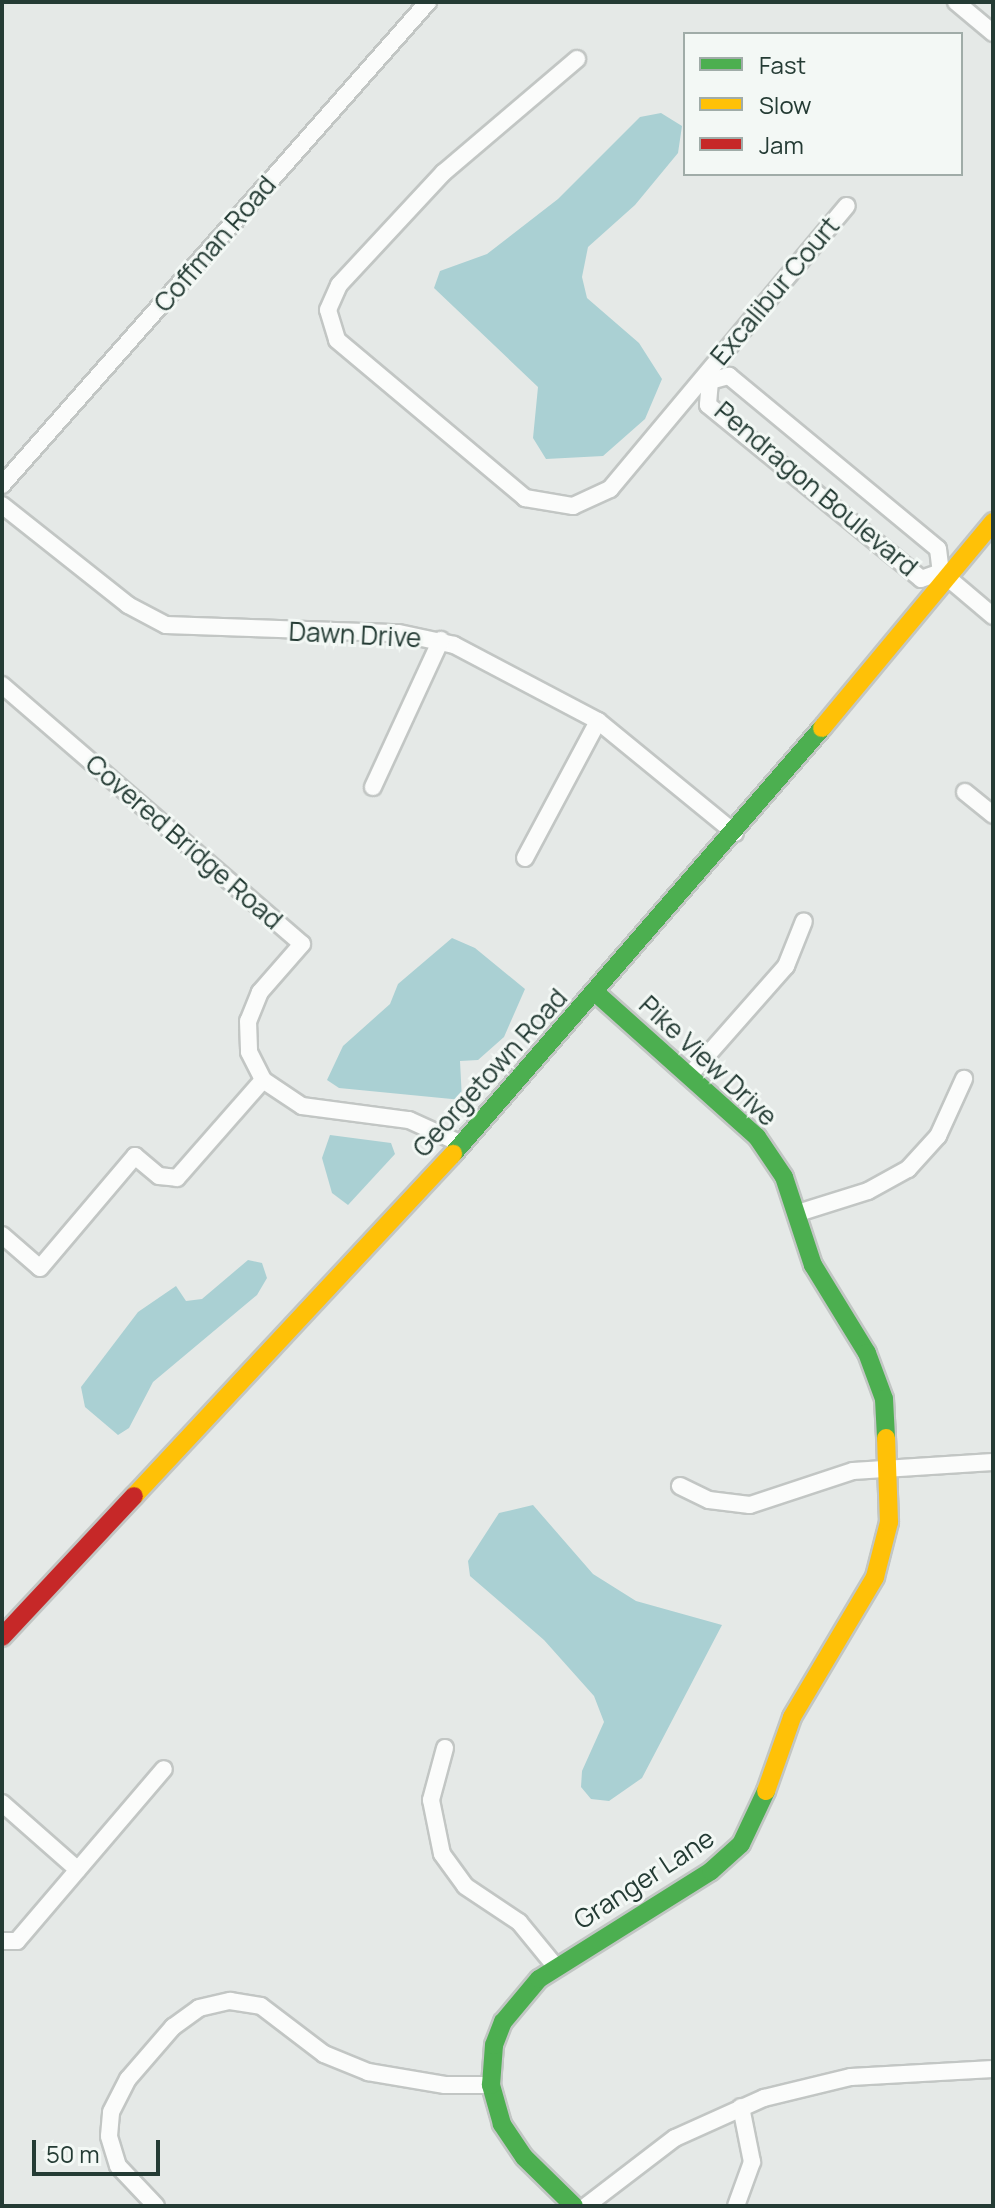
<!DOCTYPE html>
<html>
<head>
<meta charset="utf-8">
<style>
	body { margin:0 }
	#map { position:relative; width:995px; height:2208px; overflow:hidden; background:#e5e9e7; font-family:Manrope,sans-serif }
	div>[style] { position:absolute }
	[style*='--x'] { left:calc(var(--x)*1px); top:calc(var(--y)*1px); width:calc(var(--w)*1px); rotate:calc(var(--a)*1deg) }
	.water>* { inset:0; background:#aad0d3 }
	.roads { filter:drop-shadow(2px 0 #c2c6c4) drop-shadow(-2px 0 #c2c6c4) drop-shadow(0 2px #c2c6c4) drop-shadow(0 -2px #c2c6c4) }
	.street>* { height:16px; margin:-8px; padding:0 8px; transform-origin:8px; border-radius:8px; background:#fbfcfb }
	.fast>* { height:18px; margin:-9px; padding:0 9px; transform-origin:9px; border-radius:9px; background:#4caf50 }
	.slow>* { height:18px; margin:-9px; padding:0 9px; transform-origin:9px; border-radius:9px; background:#ffc107 }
	.jam>* { height:18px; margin:-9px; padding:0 9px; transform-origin:9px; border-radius:9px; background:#c62828 }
	span { translate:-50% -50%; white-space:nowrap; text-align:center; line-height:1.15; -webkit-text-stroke:6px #f3f8f5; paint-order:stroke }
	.street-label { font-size:26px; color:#243b34 }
	.frame { position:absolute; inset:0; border:4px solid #243b34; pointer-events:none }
	.legend { position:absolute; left:683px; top:32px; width:280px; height:144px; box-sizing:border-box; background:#f3f8f5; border:2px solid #a0aca8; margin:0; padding:10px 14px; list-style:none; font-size:24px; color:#243b34 }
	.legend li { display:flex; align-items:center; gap:16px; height:40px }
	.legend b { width:40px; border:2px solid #a0aca8 }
	.scale { position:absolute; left:32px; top:2140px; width:128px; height:36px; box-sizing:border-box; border:4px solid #243b34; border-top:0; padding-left:10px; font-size:24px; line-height:28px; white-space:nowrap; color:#243b34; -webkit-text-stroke:6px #f3f8f5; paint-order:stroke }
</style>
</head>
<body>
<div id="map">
	<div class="water">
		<div style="clip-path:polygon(661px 113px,682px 126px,678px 153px,635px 205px,588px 247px,582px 277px,587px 298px,639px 343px,662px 379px,645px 419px,603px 456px,546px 459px,533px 438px,538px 387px,434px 288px,440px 271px,487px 254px,558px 199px,640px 117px)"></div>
		<div style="clip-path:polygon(452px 938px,475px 948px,525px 989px,504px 1037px,478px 1060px,460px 1061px,462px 1100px,339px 1088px,327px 1080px,343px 1046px,390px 1004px,398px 984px)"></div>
		<div style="clip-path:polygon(330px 1135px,391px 1143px,395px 1154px,348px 1205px,332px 1193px,322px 1158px)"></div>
		<div style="clip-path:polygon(248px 1260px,262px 1263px,267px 1278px,257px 1295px,153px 1382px,129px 1428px,118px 1435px,85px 1407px,81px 1387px,138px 1312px,176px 1286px,186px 1301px,202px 1299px)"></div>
		<div style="clip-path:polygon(533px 1505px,593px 1574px,636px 1601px,722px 1625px,642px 1778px,609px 1801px,591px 1799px,581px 1787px,582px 1771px,604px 1722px,594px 1696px,544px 1640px,470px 1576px,468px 1561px,499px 1513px)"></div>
	</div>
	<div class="roads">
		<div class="street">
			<div style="--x:956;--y:2;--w:48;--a:40"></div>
			<div style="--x:577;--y:59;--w:175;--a:139.6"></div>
			<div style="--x:444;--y:172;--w:154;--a:132.9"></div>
			<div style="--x:339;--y:285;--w:27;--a:114"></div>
			<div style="--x:328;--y:310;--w:31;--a:73"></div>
			<div style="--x:337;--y:340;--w:246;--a:40"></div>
			<div style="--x:525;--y:498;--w:49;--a:9.5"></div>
			<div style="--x:573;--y:506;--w:41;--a:-24.7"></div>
			<div style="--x:610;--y:489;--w:369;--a:-50.1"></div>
			<div style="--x:710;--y:381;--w:20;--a:-15"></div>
			<div style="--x:729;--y:376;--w:271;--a:39.6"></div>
			<div style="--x:938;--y:549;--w:23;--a:83"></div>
			<div style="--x:941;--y:572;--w:68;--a:40.2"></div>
			<div style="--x:710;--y:381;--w:24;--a:95"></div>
			<div style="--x:708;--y:405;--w:275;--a:39.2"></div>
			<div style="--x:921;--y:579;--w:21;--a:-19"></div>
			<div style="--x:2;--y:485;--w:644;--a:-48.59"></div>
			<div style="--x:2;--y:505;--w:161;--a:38.4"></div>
			<div style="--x:128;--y:605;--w:43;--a:27.8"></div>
			<div style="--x:166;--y:625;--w:233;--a:2"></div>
			<div style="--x:399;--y:633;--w:56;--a:12.3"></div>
			<div style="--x:454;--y:645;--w:163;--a:27.8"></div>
			<div style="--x:598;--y:721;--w:177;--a:39.3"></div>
			<div style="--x:2;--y:685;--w:396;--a:40.8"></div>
			<div style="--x:302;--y:944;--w:64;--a:131.2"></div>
			<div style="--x:260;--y:992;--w:31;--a:112"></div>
			<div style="--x:248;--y:1021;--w:31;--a:88"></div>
			<div style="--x:249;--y:1052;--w:31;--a:63"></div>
			<div style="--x:263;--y:1080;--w:47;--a:33.7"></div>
			<div style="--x:302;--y:1106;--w:108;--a:7.5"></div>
			<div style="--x:409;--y:1120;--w:58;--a:24.4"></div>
			<div style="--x:373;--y:787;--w:162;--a:-65.2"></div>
			<div style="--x:965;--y:792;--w:36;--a:39"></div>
			<div style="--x:525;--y:858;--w:155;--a:-61.9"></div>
			<div style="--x:689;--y:1076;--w:147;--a:-48.6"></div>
			<div style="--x:786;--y:966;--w:48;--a:-68.2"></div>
			<div style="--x:798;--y:1213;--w:73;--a:-17.4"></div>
			<div style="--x:868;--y:1191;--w:46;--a:-28.8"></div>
			<div style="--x:908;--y:1169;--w:45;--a:-47.7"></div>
			<div style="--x:938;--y:1136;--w:63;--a:-65.5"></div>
			<div style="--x:2;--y:1235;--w:50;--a:41"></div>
			<div style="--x:40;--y:1268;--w:147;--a:-49.7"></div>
			<div style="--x:135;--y:1156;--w:31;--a:40"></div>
			<div style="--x:159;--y:1176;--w:18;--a:6"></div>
			<div style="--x:177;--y:1178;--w:130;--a:-48.7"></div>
			<div style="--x:680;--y:1486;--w:32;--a:26"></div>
			<div style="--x:709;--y:1500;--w:41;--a:7"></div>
			<div style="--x:750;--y:1505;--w:108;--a:-18.3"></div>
			<div style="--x:853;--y:1471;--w:140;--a:-3.7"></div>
			<div style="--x:445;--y:1748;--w:54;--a:105.1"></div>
			<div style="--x:431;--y:1800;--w:55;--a:78.5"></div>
			<div style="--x:442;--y:1854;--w:39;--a:54"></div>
			<div style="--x:465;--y:1886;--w:65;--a:33.7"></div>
			<div style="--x:519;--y:1922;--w:58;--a:50.6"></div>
			<div style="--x:2;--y:1803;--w:101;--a:41.4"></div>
			<div style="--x:2;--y:1941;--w:15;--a:0"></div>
			<div style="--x:17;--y:1941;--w:226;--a:-49.5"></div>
			<div style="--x:156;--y:2206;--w:55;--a:-133.5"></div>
			<div style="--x:118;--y:2166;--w:31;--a:-107"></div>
			<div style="--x:109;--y:2136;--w:24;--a:-85"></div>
			<div style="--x:111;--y:2112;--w:37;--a:-63"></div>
			<div style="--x:128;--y:2079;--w:69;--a:-49.1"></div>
			<div style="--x:173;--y:2027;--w:32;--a:-36"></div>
			<div style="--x:199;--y:2008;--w:32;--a:-13"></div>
			<div style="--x:230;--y:2001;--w:31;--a:9"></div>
			<div style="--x:261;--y:2006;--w:79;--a:37.3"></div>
			<div style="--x:324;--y:2054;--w:48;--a:22.2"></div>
			<div style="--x:368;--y:2072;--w:78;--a:9.6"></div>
			<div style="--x:445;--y:2085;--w:46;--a:0"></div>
			<div style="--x:586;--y:2206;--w:112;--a:-37.4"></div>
			<div style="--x:675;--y:2138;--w:98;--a:-24.2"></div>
			<div style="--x:764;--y:2098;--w:89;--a:-13.6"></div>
			<div style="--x:851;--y:2077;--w:142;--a:-3.2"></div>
			<div style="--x:736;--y:2206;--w:47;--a:-70"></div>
			<div style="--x:752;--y:2162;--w:56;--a:-101.3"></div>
		</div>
		<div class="fast">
			<div style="--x:596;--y:993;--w:216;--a:41.8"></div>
			<div style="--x:757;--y:1137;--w:48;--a:56"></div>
			<div style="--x:784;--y:1177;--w:93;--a:71.8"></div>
			<div style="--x:813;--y:1265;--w:103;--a:58.5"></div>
			<div style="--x:867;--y:1353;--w:49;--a:69.7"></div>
			<div style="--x:884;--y:1399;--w:39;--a:87"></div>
			<div style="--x:453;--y:1154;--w:564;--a:-49.1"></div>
			<div style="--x:574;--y:2206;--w:70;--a:-135.6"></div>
			<div style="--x:524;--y:2157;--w:40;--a:-124"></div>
			<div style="--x:502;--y:2124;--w:41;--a:-105.8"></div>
			<div style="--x:491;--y:2085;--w:40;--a:-85.7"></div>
			<div style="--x:494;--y:2045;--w:25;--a:-69"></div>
			<div style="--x:503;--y:2022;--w:56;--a:-50.1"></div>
			<div style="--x:539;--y:1979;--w:203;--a:-32.1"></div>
			<div style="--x:711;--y:1871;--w:40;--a:-42"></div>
			<div style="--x:741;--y:1844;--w:59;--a:-64.7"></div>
		</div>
		<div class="slow">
			<div style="--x:822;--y:728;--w:268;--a:-50.3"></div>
			<div style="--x:134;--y:1496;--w:468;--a:-47"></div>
			<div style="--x:766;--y:1791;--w:78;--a:-70.6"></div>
			<div style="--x:792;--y:1717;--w:163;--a:-59.3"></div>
			<div style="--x:875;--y:1577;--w:57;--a:-75.7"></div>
			<div style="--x:889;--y:1522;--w:84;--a:-92"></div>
		</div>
		<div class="jam">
			<div style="--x:2;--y:1637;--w:193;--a:-46.9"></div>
		</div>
	</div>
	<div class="street-label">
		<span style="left:215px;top:244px;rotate:-49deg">Coffman Road</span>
		<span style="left:775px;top:291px;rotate:-50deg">Excalibur Court</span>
		<span style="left:816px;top:489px;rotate:40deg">Pendragon Boulevard</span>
		<span style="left:355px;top:635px;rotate:3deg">Dawn Drive</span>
		<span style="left:184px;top:842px;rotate:41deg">Covered Bridge Road</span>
		<span style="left:708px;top:1061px;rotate:43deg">Pike View Drive</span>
		<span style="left:490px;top:1073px;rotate:-48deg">Georgetown Road</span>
		<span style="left:644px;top:1879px;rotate:-33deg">Granger Lane</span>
	</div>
	<div class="frame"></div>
	<ul class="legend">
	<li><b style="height:10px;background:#4caf50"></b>Fast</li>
	<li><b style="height:10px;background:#ffc107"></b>Slow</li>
	<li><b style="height:10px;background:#c62828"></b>Jam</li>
	</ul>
	<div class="scale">50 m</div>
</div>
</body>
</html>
